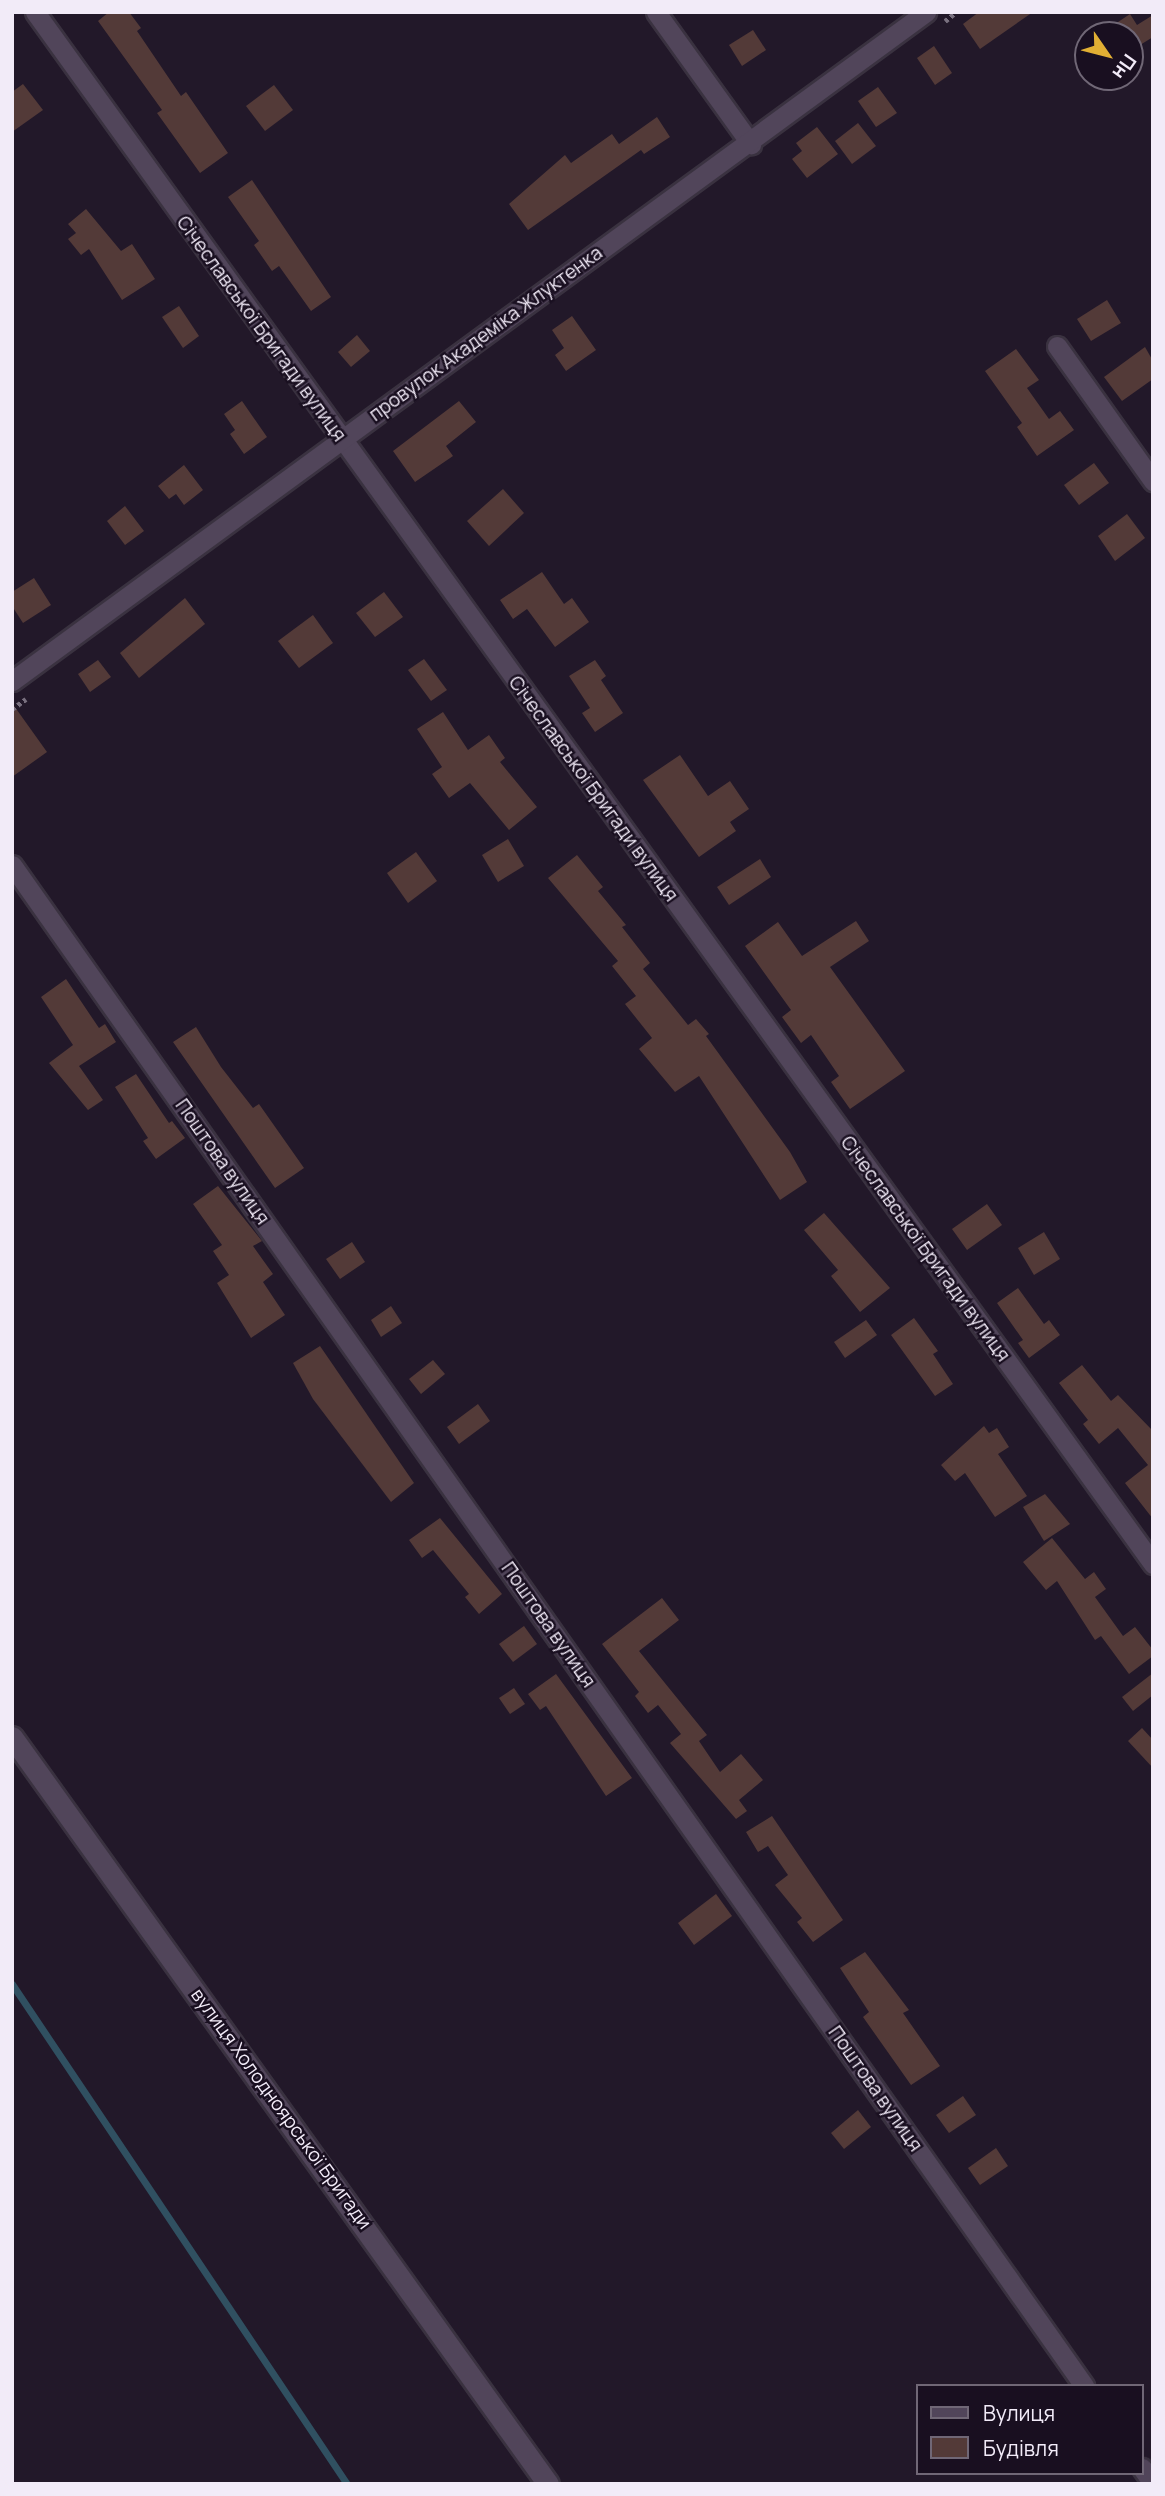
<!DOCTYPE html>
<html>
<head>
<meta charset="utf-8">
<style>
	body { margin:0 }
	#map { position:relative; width:1165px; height:2496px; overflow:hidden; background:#221829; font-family:Manrope,sans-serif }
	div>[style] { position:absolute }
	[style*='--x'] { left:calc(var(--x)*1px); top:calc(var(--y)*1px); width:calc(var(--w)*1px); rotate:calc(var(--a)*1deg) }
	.stream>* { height:7px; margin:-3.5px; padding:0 3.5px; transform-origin:3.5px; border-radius:3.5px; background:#305061 }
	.building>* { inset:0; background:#533a38 }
	.path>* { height:4.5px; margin-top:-2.25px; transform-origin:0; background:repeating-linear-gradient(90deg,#79707f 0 3.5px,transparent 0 7px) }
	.roads { filter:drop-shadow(2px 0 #3a3240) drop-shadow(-2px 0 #3a3240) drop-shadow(0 2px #3a3240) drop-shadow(0 -2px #3a3240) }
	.minor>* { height:19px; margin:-9.5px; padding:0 9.5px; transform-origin:9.5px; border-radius:9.5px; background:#51455a }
	.tertiary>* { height:21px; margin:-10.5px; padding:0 10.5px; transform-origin:10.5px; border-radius:10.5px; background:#51455a }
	span { translate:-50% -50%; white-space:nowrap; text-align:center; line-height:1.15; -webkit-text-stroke:5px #190f20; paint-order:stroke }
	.street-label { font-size:19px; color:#f2ebf8 }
	.frame { position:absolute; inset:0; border:14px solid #f2ebf8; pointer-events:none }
	.legend { position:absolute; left:916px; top:2384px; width:228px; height:91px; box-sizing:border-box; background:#190f20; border:2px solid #706776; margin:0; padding:9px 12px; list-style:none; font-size:21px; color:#f2ebf8 }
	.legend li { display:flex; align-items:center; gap:14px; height:35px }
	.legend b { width:35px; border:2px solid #706776 }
	.north { position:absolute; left:1074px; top:21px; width:70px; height:70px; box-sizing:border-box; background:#190f20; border:2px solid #706776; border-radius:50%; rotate:125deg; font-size:19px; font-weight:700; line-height:28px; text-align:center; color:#f2ebf8 }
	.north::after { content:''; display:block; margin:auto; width:24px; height:32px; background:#e1af34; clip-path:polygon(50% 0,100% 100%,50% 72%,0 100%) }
</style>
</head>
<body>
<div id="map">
	<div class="stream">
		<div style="--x:12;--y:1984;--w:602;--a:56.18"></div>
	</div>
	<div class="building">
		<div style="clip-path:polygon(109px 12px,129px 12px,141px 28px,137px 31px,181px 96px,186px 92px,228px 153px,200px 173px,157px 113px,162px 110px,98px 21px)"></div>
		<div style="clip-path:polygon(979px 12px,1033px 12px,980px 49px,963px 24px)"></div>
		<div style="clip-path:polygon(1130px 14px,1137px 25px,1153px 15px,1153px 37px,1132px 50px,1130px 35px,1122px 35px,1115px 24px)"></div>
		<div style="clip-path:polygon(753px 30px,766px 50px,742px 66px,729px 45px)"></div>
		<div style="clip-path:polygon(934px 46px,952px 73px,935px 85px,917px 58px)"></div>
		<div style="clip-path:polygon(23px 84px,43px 110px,12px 132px,12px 92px)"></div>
		<div style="clip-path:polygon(274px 85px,293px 110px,265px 131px,246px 106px)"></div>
		<div style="clip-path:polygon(878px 87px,897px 113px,876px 127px,858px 101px)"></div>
		<div style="clip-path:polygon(657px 117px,670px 137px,644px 154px,641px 150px,528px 230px,509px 204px,565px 155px,571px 163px,612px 134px,619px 144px)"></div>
		<div style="clip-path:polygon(858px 123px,876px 146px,852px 164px,835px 141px)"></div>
		<div style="clip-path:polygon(817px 127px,838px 154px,807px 178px,792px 159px,802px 151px,796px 143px)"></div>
		<div style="clip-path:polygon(252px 180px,331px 297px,311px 311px,279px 266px,272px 271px,254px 245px,259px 241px,228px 197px)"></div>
		<div style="clip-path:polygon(86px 209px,121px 251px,132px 244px,155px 279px,122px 300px,89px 249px,81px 255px,68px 239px,76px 233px,68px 224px)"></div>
		<div style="clip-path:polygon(1107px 300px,1121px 323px,1091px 341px,1077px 319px)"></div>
		<div style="clip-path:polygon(179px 306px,199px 336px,183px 348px,162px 317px)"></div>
		<div style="clip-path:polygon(572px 316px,596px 350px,566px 371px,555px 355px,564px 348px,552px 330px)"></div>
		<div style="clip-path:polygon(357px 335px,370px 351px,351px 367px,338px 352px)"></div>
		<div style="clip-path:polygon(1145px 347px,1153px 361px,1153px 379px,1122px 401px,1104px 377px)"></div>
		<div style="clip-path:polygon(1016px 349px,1039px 380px,1027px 388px,1049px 419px,1060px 411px,1074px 430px,1037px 456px,1017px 427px,1022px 423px,985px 371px)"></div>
		<div style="clip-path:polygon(242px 401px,267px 437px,244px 454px,230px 434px,235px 430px,224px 414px)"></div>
		<div style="clip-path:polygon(459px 401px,476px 422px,446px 446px,453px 456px,415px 482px,393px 451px)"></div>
		<div style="clip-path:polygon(1094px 463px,1109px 483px,1079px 505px,1064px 485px)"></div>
		<div style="clip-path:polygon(184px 465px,203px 490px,184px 505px,176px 494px,169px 499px,158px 486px)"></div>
		<div style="clip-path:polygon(503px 489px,524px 513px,489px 546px,467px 521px)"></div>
		<div style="clip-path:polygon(125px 506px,144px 531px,125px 545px,107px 521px)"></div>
		<div style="clip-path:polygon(1127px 514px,1145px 538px,1115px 561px,1098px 536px)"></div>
		<div style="clip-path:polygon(542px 572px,564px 604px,572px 598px,589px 622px,555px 647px,527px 609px,513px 619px,500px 600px)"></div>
		<div style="clip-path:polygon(34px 578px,51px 605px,23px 623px,12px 606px,12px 592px)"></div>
		<div style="clip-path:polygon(384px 592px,403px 617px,375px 637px,356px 613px)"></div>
		<div style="clip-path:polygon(185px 598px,205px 624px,139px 678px,120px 653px)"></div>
		<div style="clip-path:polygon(313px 615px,333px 643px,299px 668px,278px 641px)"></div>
		<div style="clip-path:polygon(424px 659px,447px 690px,431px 701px,408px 670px)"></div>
		<div style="clip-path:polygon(98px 660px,111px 677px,90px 692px,78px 674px)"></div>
		<div style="clip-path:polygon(595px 660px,606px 676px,601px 680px,623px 713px,595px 732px,582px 713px,590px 708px,569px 676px)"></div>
		<div style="clip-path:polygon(12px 703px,47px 752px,12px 777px)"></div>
		<div style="clip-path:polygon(443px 712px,468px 750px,489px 735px,505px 758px,500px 762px,537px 807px,509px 830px,470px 783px,449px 798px,432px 774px,442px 767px,417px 729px)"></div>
		<div style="clip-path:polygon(680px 755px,708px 796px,730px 781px,749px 809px,730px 822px,736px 831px,699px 857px,643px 780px)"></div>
		<div style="clip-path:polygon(508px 839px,524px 866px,498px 882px,482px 855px)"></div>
		<div style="clip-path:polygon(416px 852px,437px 881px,408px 903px,387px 873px)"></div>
		<div style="clip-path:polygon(577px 855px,603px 887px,598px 891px,626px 925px,622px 927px,650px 963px,643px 969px,688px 1025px,696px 1019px,709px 1034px,706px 1036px,790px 1152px,807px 1182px,780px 1200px,699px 1076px,675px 1092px,639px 1049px,652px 1038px,625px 1004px,636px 996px,612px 966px,618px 961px,548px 878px)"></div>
		<div style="clip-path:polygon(760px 859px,771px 877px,729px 905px,717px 887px)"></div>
		<div style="clip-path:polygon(856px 921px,869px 941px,830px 967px,905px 1071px,850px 1109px,831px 1082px,839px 1076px,811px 1035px,801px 1043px,782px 1017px,791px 1010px,745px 946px,778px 922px,802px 956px)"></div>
		<div style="clip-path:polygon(66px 979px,99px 1028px,105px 1024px,116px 1042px,79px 1066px,103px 1100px,88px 1110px,49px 1063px,73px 1045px,41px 997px)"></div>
		<div style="clip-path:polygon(196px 1027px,221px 1067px,253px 1108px,259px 1104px,304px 1168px,275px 1188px,173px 1042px)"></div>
		<div style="clip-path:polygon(136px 1074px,169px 1123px,172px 1121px,185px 1138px,156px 1159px,143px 1141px,148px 1138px,115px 1087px)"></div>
		<div style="clip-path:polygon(218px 1186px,262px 1241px,253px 1246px,273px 1274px,263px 1282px,285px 1315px,251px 1338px,217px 1283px,229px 1275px,213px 1251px,222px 1245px,193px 1204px)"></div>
		<div style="clip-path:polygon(987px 1204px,1002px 1225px,967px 1250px,952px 1229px)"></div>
		<div style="clip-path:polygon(824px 1213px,890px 1288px,860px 1312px,831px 1276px,838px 1270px,804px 1230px)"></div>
		<div style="clip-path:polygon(1044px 1232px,1060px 1259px,1034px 1275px,1018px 1248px)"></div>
		<div style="clip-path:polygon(352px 1242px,365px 1262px,340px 1279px,326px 1259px)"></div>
		<div style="clip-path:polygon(1018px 1288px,1044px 1324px,1049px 1320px,1060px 1335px,1029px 1358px,1018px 1343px,1023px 1340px,997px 1303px)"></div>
		<div style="clip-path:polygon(391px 1306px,402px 1323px,381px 1337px,371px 1320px)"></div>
		<div style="clip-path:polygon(914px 1318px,938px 1351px,933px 1354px,953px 1384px,935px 1396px,891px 1335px)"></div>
		<div style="clip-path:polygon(866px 1320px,877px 1335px,845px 1358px,834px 1342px)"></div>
		<div style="clip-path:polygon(320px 1346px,414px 1483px,391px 1502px,313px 1399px,293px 1363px)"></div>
		<div style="clip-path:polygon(433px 1360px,445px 1374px,421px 1394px,409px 1379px)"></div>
		<div style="clip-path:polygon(1082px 1365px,1111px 1401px,1118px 1395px,1153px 1431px,1153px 1519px,1125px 1483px,1148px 1465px,1118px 1428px,1099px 1444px,1083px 1424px,1088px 1420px,1059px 1383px)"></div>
		<div style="clip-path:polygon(478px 1404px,490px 1421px,459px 1444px,447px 1427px)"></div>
		<div style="clip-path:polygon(984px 1426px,989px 1433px,997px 1428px,1009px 1447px,998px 1454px,1027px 1496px,995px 1517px,965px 1473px,955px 1481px,941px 1465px)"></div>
		<div style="clip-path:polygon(1045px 1494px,1070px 1524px,1044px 1541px,1023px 1507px)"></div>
		<div style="clip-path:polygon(440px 1518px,502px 1594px,479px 1614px,465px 1597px,469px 1594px,433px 1550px,422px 1558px,409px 1540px)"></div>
		<div style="clip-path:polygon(1052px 1538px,1085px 1579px,1094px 1572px,1106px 1589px,1095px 1597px,1123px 1636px,1135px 1627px,1153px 1650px,1153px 1656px,1129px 1674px,1101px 1636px,1095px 1640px,1057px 1581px,1046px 1590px,1023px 1562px)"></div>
		<div style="clip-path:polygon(662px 1598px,679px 1620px,639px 1651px,707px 1735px,699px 1741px,720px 1772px,741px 1754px,763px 1780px,739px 1800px,747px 1811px,736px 1819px,670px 1743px,681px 1734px,658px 1705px,648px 1713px,635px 1696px,639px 1692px,602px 1644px)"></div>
		<div style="clip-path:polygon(524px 1626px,537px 1644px,513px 1662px,499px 1644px)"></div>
		<div style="clip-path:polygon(1153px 1673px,1153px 1695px,1133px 1711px,1122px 1697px)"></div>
		<div style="clip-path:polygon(556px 1674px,632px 1778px,606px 1796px,546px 1706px,540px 1710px,528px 1694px)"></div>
		<div style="clip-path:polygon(514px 1688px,525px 1704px,510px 1714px,499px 1698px)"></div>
		<div style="clip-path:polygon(1142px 1728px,1153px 1740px,1153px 1768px,1128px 1741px)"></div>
		<div style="clip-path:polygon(772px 1816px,843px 1920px,813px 1942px,797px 1922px,802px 1918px,775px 1885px,788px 1875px,768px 1846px,758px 1852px,746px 1832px)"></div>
		<div style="clip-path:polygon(716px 1894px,732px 1916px,694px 1945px,678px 1923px)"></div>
		<div style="clip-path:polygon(865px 1952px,909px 2010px,903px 2013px,940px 2066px,911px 2085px,863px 2017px,869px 2012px,840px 1968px)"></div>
		<div style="clip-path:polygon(963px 2096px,976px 2115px,949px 2133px,936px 2115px)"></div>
		<div style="clip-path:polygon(858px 2110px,871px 2127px,844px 2149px,831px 2133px)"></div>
		<div style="clip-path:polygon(996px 2148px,1008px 2166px,980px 2185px,968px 2168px)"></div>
	</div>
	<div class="path">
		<div style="--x:945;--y:21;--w:14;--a:-39"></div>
		<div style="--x:12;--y:709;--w:17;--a:-36"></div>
	</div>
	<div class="roads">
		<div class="minor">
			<div style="--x:35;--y:12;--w:1913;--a:54.23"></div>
			<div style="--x:656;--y:12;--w:163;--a:54.3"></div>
			<div style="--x:1057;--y:346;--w:166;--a:54.6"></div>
			<div style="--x:12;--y:681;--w:1133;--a:-36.2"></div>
			<div style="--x:12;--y:865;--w:1861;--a:54.82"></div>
			<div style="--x:1142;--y:2468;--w:19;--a:54"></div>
		</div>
		<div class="tertiary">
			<div style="--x:12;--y:1737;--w:919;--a:54.34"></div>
		</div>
	</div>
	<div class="street-label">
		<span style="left:261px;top:329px;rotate:54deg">Січеславської Бригади вулиця</span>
		<span style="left:486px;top:334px;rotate:-36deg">провулок Академіка Жлуктенка</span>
		<span style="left:593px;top:789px;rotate:54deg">Січеславської Бригади вулиця</span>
		<span style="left:222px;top:1162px;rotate:55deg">Поштова вулиця</span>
		<span style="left:925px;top:1249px;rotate:54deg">Січеславської Бригади вулиця</span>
		<span style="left:548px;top:1625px;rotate:55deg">Поштова вулиця</span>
		<span style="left:875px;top:2089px;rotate:55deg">Поштова вулиця</span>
		<span style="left:281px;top:2109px;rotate:54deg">вулиця Холодноярської Бригади</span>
	</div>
	<div class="frame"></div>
	<ul class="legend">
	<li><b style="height:9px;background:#51455a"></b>Вулиця</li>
	<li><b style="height:19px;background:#533a38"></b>Будівля</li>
	</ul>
	<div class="north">Пн</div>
</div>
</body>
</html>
